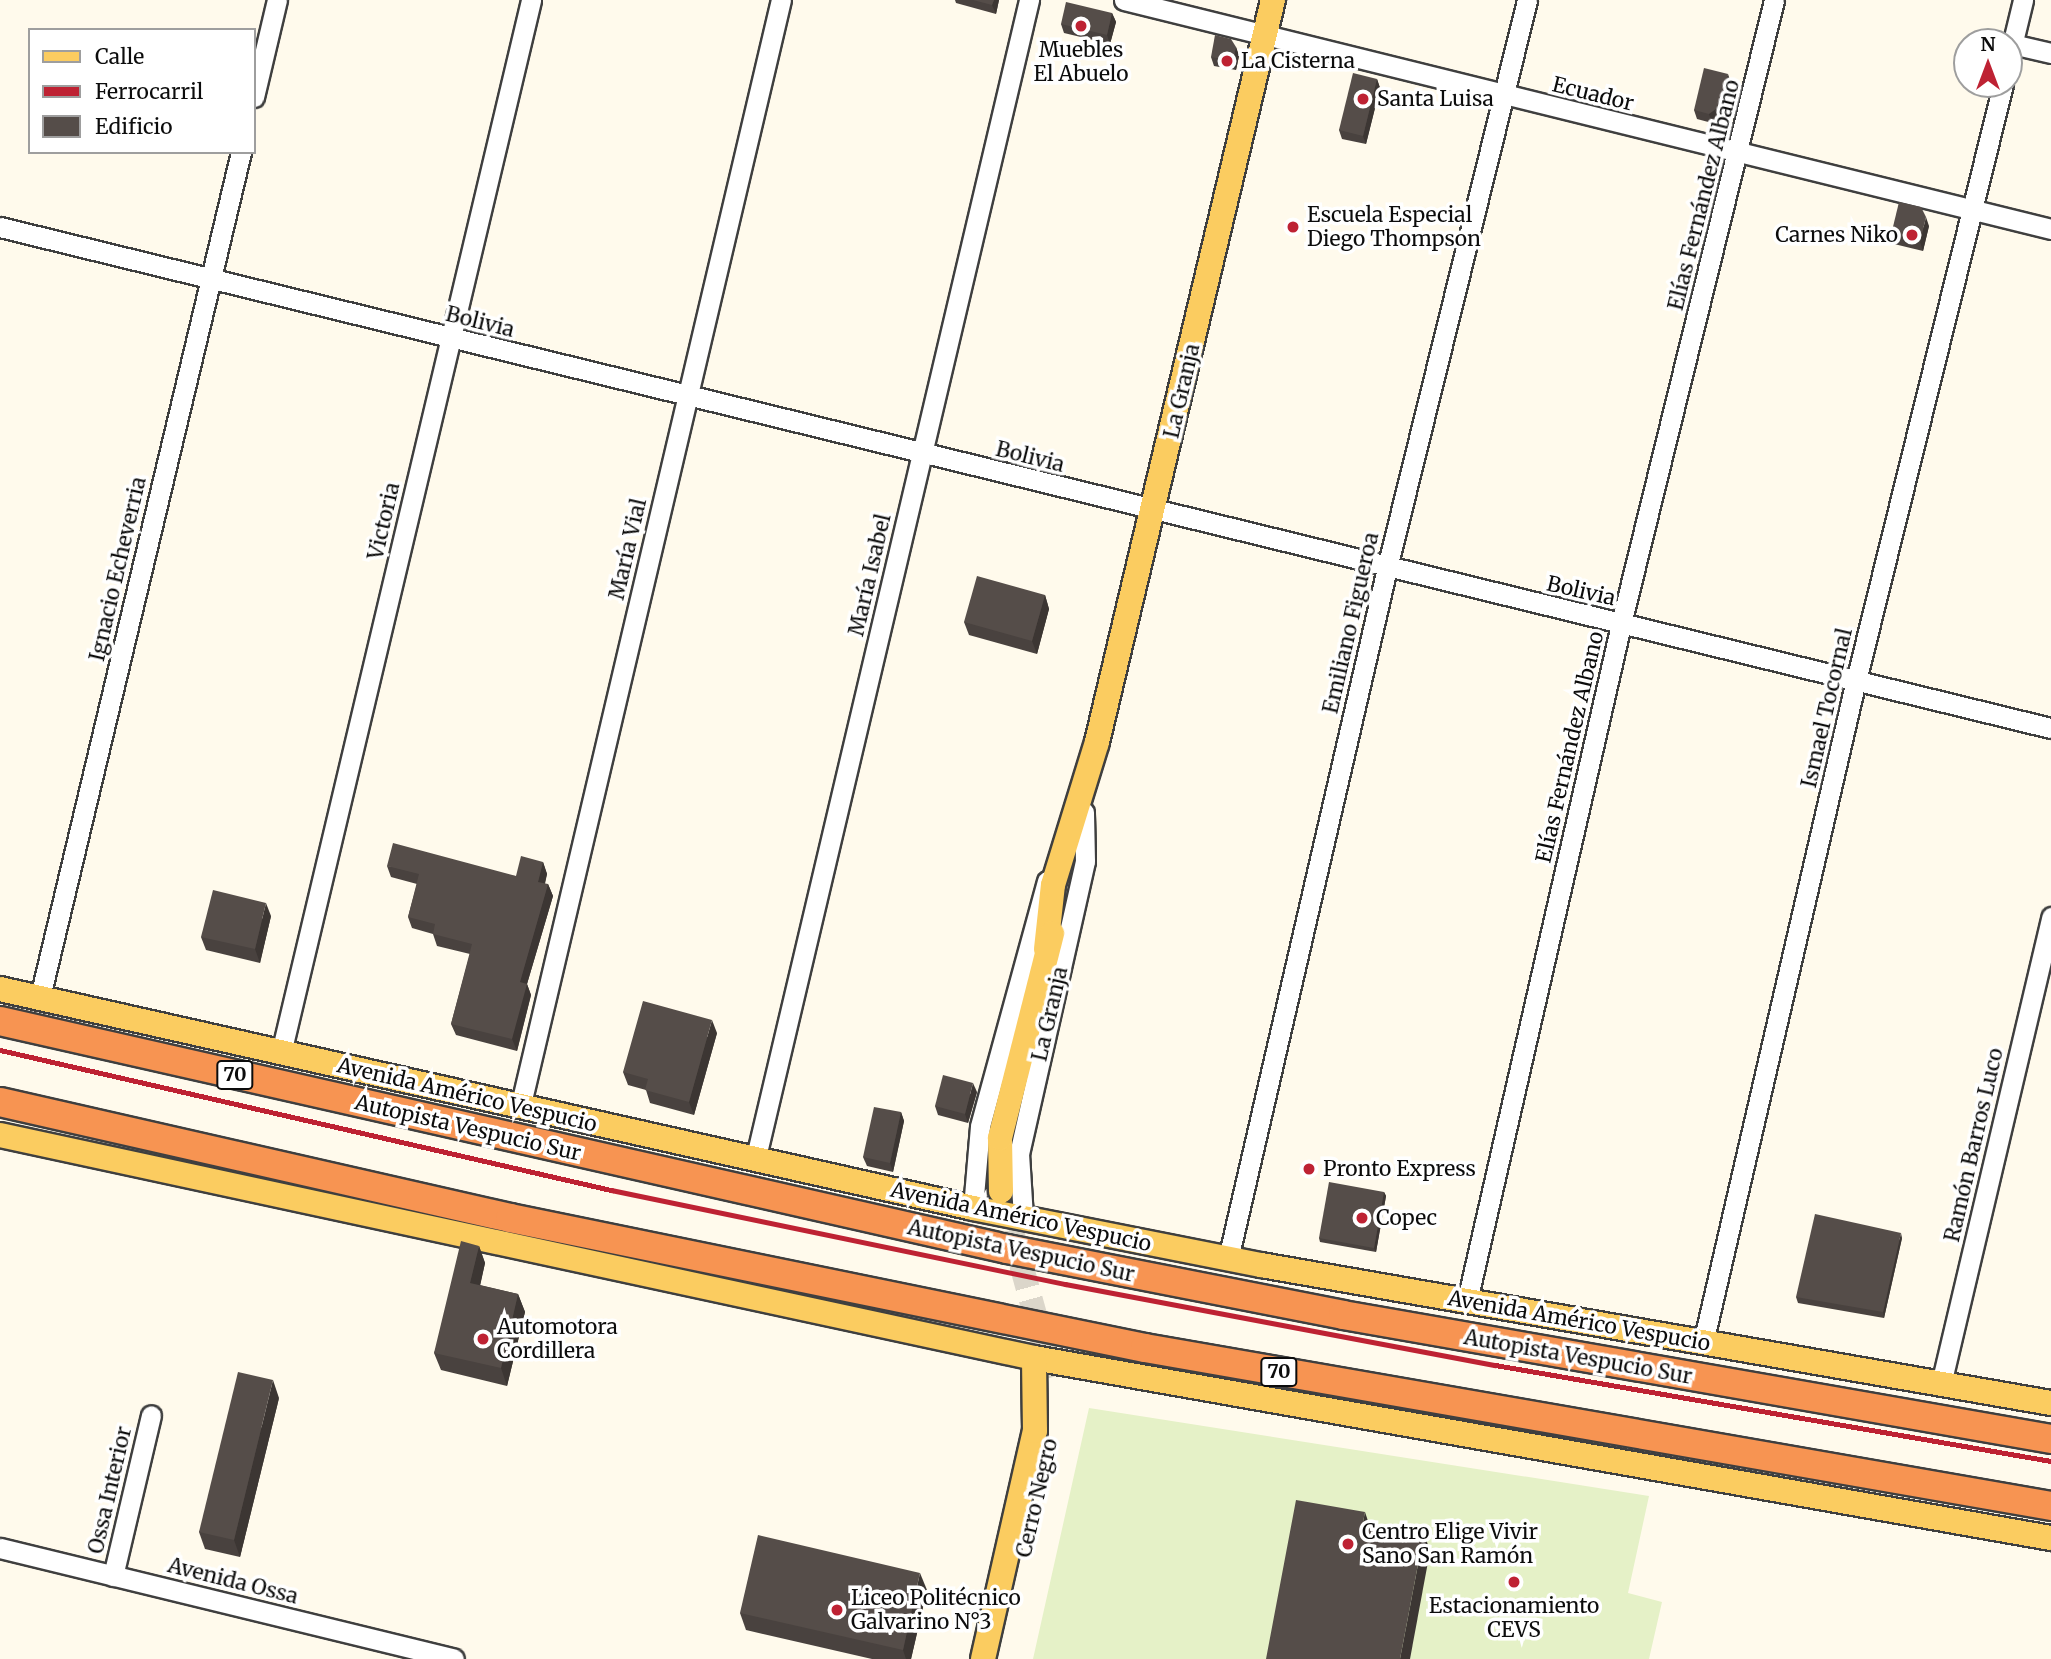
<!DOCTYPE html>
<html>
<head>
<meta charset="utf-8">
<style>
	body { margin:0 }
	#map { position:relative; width:2051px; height:1659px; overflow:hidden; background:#fffaec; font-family:Merriweather,serif }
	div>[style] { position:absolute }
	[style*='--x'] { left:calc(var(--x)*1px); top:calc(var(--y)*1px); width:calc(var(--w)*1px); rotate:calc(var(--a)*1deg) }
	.pitch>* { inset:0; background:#e5f1c7 }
	.major-tunnel>* { height:24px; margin-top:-12px; transform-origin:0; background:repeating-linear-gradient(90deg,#dbd6ca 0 24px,transparent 0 36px) }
	.roads { filter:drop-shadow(2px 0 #3f3f3f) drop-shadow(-2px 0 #3f3f3f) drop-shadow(0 2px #3f3f3f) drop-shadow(0 -2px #3f3f3f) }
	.minor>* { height:19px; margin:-9.5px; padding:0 9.5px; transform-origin:9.5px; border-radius:9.5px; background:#fff }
	.major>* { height:24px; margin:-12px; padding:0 12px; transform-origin:12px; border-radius:12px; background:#fbcc60 }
	.highway>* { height:28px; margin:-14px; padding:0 14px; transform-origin:14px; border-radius:14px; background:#f79452 }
	.rail>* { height:5px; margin:-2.5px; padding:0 2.5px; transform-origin:2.5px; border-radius:2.5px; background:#be2233 }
	.wall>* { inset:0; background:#49423f }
	.shaded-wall>* { inset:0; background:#3c3633 }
	.building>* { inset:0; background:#554d49 }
	.dots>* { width:19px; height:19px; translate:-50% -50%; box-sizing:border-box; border:4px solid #fff; border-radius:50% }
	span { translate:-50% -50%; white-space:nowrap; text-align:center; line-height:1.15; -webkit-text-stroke:7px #fff; paint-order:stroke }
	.shield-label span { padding:2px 5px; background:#fff; border:2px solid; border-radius:5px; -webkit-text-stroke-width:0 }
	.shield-label { font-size:19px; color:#0c0c0c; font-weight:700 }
	.poi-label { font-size:21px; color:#0c0c0c }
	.left { translate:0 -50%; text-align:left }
	.right { translate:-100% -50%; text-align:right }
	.street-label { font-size:21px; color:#0c0c0c }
	.legend { position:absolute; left:28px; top:28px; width:228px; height:126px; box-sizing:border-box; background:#fff; border:2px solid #9e9e9e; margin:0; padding:9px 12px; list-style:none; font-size:21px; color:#0c0c0c }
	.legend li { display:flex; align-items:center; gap:14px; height:35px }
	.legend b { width:35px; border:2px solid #9e9e9e }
	.north { position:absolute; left:1953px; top:28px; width:70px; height:70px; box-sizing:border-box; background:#fff; border:2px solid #9e9e9e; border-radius:50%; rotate:0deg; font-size:19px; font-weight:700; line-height:28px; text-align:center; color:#0c0c0c }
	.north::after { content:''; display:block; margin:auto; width:24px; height:32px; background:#be2233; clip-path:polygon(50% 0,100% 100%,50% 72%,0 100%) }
</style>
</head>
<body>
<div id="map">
	<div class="pitch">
		<div style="clip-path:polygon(1089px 1408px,1649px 1496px,1628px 1593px,1662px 1602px,1649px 1659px,1033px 1659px)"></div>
	</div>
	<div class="major-tunnel">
		<div style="--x:1002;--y:1195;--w:189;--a:74.6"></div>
	</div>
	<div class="roads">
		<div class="minor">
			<div style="--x:1124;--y:0;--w:955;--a:13.88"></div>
			<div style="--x:2012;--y:44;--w:40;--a:13"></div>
			<div style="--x:2009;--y:58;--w:60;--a:-76.4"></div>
			<div style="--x:254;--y:97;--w:100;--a:-76.7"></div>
			<div style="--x:0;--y:227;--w:2111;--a:13.73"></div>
			<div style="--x:40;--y:997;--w:869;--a:-76.62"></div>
			<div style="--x:281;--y:1053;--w:1082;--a:-76.64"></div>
			<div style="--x:520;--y:1108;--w:1138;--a:-76.75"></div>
			<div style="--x:755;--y:1161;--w:1193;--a:-76.72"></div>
			<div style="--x:973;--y:1208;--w:82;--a:-85.1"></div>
			<div style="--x:980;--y:1126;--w:254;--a:-74.7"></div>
			<div style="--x:1023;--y:1217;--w:63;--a:-93.6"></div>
			<div style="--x:1019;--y:1154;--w:300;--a:-77.3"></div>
			<div style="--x:1085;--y:861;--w:49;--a:-91.2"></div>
			<div style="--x:1228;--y:1259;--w:709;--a:-77.04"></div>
			<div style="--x:1387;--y:568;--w:585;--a:-76.15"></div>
			<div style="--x:1467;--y:1301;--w:694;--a:-77.18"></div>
			<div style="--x:1621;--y:624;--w:642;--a:-76.22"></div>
			<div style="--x:1703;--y:1343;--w:663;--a:-77.01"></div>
			<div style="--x:1852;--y:697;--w:631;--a:-76.16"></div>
			<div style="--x:1941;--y:1384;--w:480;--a:-76.7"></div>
			<div style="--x:0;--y:1548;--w:467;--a:13.7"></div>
			<div style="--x:113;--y:1576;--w:165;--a:-76.7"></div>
		</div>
		<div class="major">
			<div style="--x:1046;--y:949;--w:64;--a:-83.8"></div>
			<div style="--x:1053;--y:885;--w:150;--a:-72.9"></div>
			<div style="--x:1097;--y:742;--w:763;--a:-76.66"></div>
			<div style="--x:0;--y:989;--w:997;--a:12.68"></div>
			<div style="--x:973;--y:1208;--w:294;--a:11.2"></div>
			<div style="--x:1261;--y:1265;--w:802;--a:9.91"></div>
			<div style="--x:0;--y:1135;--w:1058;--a:12.17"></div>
			<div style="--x:1034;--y:1358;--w:1033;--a:10.04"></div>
			<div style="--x:1001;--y:1191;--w:53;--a:-91.1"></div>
			<div style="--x:1000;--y:1138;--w:211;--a:-75.7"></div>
			<div style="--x:983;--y:1659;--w:234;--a:-77.2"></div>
			<div style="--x:1035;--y:1431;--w:73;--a:-90.8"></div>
		</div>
		<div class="highway">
			<div style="--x:0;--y:1021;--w:1032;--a:12.76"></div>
			<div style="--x:1007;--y:1249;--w:342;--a:11.1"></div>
			<div style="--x:1343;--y:1315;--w:719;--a:9.93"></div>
			<div style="--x:0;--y:1102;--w:523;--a:12.81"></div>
			<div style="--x:510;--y:1218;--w:648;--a:11.57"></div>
			<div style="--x:1145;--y:1348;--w:920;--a:9.89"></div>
		</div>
	</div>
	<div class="rail">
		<div style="--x:0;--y:1050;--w:627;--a:12.91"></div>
		<div style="--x:611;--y:1190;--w:464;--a:11.7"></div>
		<div style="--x:1065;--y:1284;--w:438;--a:10.7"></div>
		<div style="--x:1495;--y:1365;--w:564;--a:9.8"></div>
	</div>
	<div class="wall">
		<div style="clip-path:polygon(955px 0,999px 0,996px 14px,956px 3px)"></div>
		<div style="clip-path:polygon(1112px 13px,1116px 22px,1110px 44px,1064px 33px,1061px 24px)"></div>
		<div style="clip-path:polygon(1236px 47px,1239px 56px,1236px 70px,1214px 66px,1211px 57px)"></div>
		<div style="clip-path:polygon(1377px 79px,1380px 88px,1366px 144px,1342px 139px,1339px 130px)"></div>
		<div style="clip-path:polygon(1731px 83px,1723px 115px,1712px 123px,1697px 119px,1694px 110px)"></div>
		<div style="clip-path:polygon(1929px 226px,1923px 251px,1894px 244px,1891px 235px)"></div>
		<div style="clip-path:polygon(1045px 595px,1049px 609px,1037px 654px,969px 635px,964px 622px)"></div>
		<div style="clip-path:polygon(543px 862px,547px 874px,545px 884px,548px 884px,553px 896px,527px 984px,531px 995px,517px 1051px,456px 1035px,451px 1024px,470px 954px,437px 946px,433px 934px,412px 928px,408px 917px,417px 884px,391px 877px,387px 866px,516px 876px)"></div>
		<div style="clip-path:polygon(271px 916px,260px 963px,206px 950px,201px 937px)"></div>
		<div style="clip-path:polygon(717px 1033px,694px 1115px,650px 1103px,646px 1090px,628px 1085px,623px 1072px)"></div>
		<div style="clip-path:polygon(977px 1092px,968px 1123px,938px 1115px,935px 1106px)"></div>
		<div style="clip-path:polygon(901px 1112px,904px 1121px,893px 1172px,867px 1166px,863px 1157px)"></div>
		<div style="clip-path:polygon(1384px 1192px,1386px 1196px,1376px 1252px,1320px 1242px,1319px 1238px)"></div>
		<div style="clip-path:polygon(1902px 1238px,1884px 1318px,1798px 1303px,1796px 1297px)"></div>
		<div style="clip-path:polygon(479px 1246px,485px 1263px,480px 1285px,518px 1294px,525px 1312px,507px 1386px,441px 1370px,434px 1353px)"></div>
		<div style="clip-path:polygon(279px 1398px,240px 1557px,205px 1549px,199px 1532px)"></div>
		<div style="clip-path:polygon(927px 1590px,911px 1659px,872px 1659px,746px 1630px,740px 1613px)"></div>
	</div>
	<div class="shaded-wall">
		<div style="clip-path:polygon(994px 0,999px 0,996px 14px,992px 5px)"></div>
		<div style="clip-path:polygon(1112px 13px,1116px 22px,1110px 44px,1107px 35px)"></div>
		<div style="clip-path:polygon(1236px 47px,1239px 56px,1236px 70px,1233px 61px)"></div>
		<div style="clip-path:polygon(1728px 74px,1731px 83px,1723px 115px,1712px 123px,1709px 114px)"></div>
		<div style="clip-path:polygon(1377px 79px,1380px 88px,1366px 144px,1363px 136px)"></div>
		<div style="clip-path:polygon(1926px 217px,1929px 226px,1923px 251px,1920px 242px)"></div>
		<div style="clip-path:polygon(1045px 595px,1049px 609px,1037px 654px,1032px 641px)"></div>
		<div style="clip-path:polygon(543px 862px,547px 874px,542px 893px,538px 882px)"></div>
		<div style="clip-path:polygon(548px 884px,553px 896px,527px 984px,531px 995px,517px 1051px,512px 1039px,520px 982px)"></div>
		<div style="clip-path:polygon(266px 903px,271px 916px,260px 963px,255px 949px)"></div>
		<div style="clip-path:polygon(712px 1020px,717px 1033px,694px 1115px,689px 1102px)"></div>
		<div style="clip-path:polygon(973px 1083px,977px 1092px,968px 1123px,965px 1114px)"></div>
		<div style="clip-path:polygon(901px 1112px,904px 1121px,893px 1172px,890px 1163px)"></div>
		<div style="clip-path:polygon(1384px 1192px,1386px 1196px,1376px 1252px,1374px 1248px)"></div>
		<div style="clip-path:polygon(1901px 1233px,1902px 1238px,1884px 1318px,1883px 1312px)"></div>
		<div style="clip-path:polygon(479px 1246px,485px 1263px,477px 1300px,470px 1283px)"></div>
		<div style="clip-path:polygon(518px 1294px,525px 1312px,507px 1386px,501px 1368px)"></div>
		<div style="clip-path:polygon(273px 1380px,279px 1398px,240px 1557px,234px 1540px)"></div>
		<div style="clip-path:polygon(1365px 1512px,1371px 1530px,1363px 1522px)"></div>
		<div style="clip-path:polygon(1424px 1533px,1430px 1551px,1410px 1659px,1400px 1659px)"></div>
		<div style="clip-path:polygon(920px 1573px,927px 1590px,911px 1659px,906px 1659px,903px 1650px)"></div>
	</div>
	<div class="building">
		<div style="clip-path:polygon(973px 0,994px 0,992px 5px)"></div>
		<div style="clip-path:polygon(1066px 2px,1112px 13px,1107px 35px,1061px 24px)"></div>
		<div style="clip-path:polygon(1215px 35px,1231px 39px,1236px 47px,1233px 61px,1211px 57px)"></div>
		<div style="clip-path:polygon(1704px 68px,1728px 74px,1720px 106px,1709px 114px,1694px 110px)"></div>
		<div style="clip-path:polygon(1353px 73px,1377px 79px,1363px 136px,1339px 130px)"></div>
		<div style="clip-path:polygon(1899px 202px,1921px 207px,1926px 217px,1920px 242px,1891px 235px)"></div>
		<div style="clip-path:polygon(977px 576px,1045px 595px,1032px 641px,964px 622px)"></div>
		<div style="clip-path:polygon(393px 843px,516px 876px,521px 856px,543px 862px,538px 882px,548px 884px,520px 982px,527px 984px,512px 1039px,451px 1024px,472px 944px,433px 934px,435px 924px,408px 917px,419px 874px,387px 866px)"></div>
		<div style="clip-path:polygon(213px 890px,266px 903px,255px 949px,201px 937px)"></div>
		<div style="clip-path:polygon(643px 1001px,712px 1020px,689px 1102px,645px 1090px,648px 1079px,623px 1072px)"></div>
		<div style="clip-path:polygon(943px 1075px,973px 1083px,965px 1114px,935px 1106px)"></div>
		<div style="clip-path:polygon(874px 1107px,901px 1112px,890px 1163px,863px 1157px)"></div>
		<div style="clip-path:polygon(1329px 1182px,1384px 1192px,1374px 1248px,1319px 1238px)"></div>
		<div style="clip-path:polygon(1815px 1214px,1901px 1233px,1883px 1312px,1796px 1297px)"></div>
		<div style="clip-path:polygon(461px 1241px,479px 1246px,470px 1283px,518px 1294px,501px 1368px,434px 1353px)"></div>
		<div style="clip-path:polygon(238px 1372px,273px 1380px,234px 1540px,199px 1532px)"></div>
		<div style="clip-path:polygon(1296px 1500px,1365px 1512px,1363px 1522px,1424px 1533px,1400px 1659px,1266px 1659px)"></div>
		<div style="clip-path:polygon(758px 1535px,920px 1573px,903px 1650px,740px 1613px)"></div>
	</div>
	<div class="dots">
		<div style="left:1081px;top:26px;background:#be2233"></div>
		<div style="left:1227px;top:61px;background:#be2233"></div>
		<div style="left:1363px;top:99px;background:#be2233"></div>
		<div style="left:1293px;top:227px;background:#be2233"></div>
		<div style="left:1912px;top:235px;background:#be2233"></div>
		<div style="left:1309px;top:1169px;background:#be2233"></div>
		<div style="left:1362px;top:1218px;background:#be2233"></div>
		<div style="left:483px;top:1339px;background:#be2233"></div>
		<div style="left:1348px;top:1544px;background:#be2233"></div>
		<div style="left:1514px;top:1582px;background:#be2233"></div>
		<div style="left:837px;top:1610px;background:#be2233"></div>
	</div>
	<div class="shield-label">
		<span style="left:235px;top:1075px">70</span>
		<span style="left:1279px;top:1372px">70</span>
	</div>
	<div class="poi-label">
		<span style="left:1081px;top:62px">Muebles<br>El Abuelo</span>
		<span class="left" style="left:1241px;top:61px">La Cisterna</span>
		<span class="left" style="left:1377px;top:99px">Santa Luisa</span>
		<span class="left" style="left:1307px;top:227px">Escuela Especial<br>Diego Thompson</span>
		<span class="right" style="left:1898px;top:235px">Carnes Niko</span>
		<span class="left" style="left:1323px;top:1169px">Pronto Express</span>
		<span class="left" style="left:1376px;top:1218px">Copec</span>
		<span class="left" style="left:497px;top:1339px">Automotora<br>Cordillera</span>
		<span class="left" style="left:1362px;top:1544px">Centro Elige Vivir<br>Sano San Ramón</span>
		<span class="left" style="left:851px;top:1610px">Liceo Politécnico<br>Galvarino N°3</span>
		<span style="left:1514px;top:1618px">Estacionamiento<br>CEVS</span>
	</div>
	<div class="street-label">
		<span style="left:1593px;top:94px;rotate:14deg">Ecuador</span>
		<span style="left:1704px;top:195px;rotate:-76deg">Elías Fernández Albano</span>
		<span style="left:480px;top:322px;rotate:14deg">Bolivia</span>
		<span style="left:1182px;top:391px;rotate:-77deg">La Granja</span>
		<span style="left:1030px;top:457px;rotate:14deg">Bolivia</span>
		<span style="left:384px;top:521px;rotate:-77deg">Victoria</span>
		<span style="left:628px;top:549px;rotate:-77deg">María Vial</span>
		<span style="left:118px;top:569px;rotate:-77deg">Ignacio Echeverria</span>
		<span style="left:870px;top:575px;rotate:-77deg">María Isabel</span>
		<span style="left:1581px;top:591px;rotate:13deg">Bolivia</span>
		<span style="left:1351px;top:623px;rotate:-77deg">Emiliano Figueroa</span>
		<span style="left:1827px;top:708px;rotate:-77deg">Ismael Tocornal</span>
		<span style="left:1570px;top:747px;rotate:-77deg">Elías Fernández Albano</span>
		<span style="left:1050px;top:1014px;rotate:-77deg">La Granja</span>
		<span style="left:467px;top:1095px;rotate:13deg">Avenida Américo Vespucio</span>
		<span style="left:468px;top:1128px;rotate:13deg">Autopista Vespucio Sur</span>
		<span style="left:1974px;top:1145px;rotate:-77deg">Ramón Barros Luco</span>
		<span style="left:1021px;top:1217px;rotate:12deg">Avenida Américo Vespucio</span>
		<span style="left:1021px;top:1251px;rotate:12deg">Autopista Vespucio Sur</span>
		<span style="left:1579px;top:1321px;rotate:10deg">Avenida Américo Vespucio</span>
		<span style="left:1578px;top:1357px;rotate:10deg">Autopista Vespucio Sur</span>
		<span style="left:110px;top:1490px;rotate:-77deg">Ossa Interior</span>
		<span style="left:1037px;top:1498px;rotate:-77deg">Cerro Negro</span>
		<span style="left:233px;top:1581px;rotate:14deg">Avenida Ossa</span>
	</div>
	<ul class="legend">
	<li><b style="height:9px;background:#fbcc60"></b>Calle</li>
	<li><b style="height:9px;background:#be2233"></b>Ferrocarril</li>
	<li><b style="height:19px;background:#554d49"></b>Edificio</li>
	</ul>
	<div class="north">N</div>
</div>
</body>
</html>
